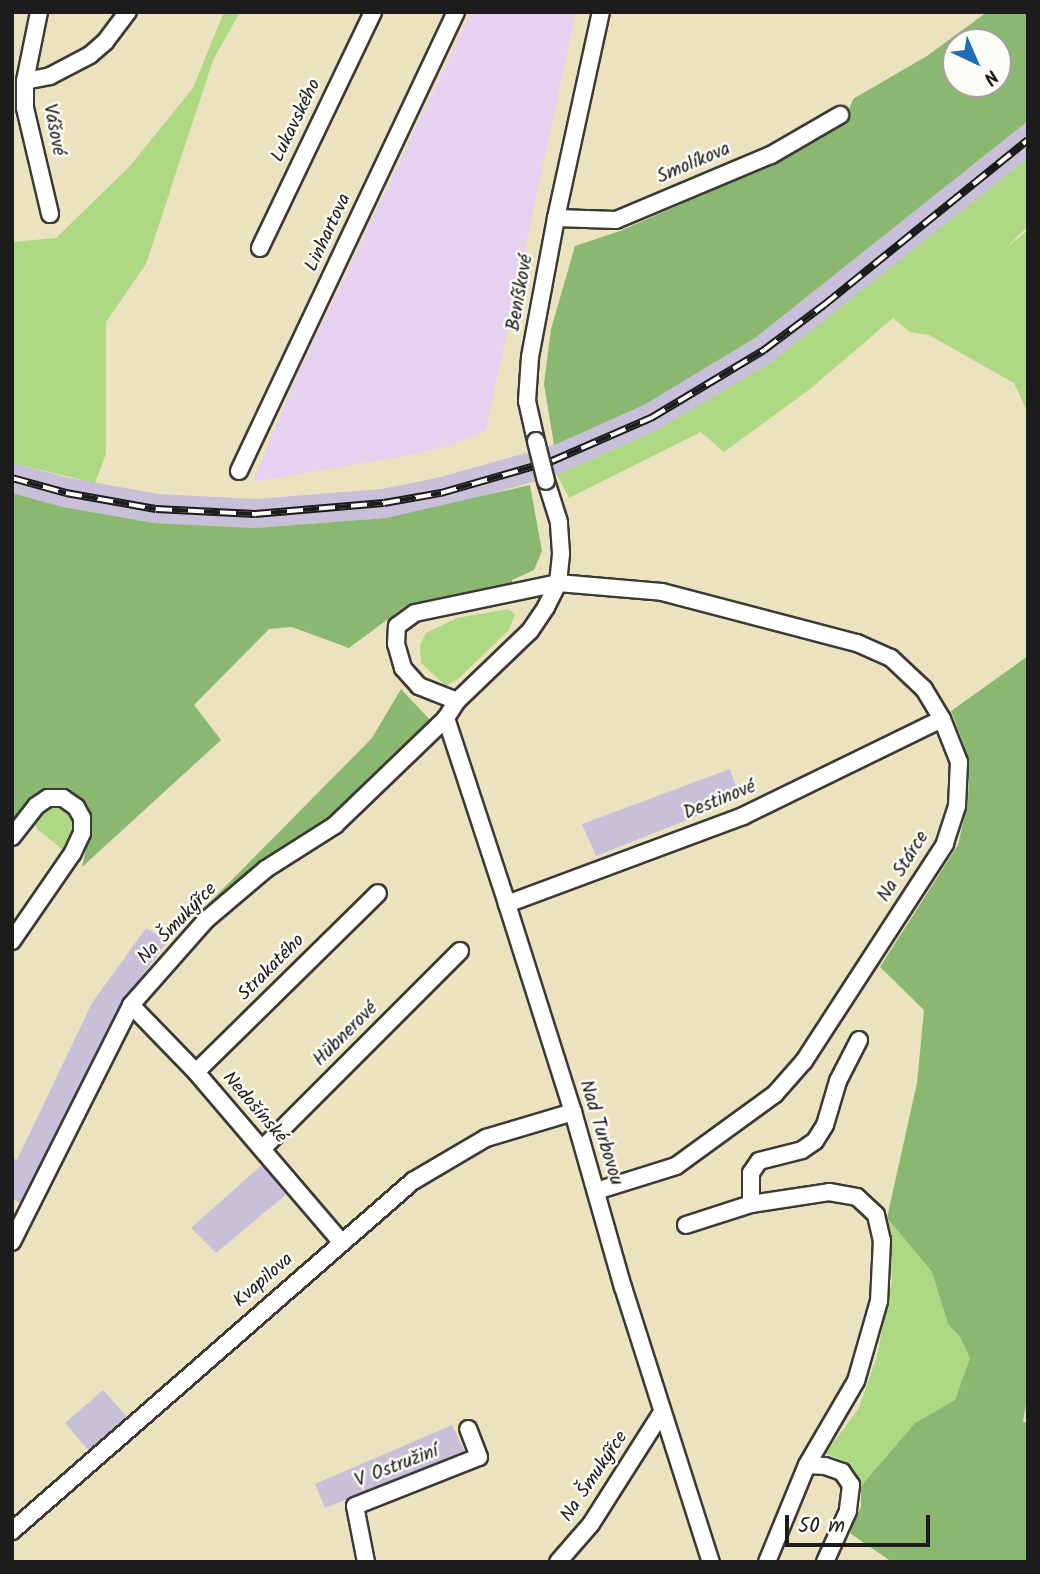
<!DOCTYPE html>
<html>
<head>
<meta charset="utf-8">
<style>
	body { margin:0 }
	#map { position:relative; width:1040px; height:1574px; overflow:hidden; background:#ebe2c0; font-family:Kalam,sans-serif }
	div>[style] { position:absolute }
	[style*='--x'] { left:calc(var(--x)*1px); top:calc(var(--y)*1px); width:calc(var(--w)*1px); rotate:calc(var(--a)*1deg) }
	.built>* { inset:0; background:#e6d2f0 }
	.industrial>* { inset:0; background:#c8bfd8 }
	.green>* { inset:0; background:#aed883 }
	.forest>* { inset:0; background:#8ab871 }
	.roads { filter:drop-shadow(2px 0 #3b3a35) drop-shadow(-2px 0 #3b3a35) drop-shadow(0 2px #3b3a35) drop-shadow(0 -2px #3b3a35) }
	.street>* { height:16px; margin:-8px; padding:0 8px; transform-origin:8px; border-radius:8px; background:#fff }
	.rail>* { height:8px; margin-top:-4px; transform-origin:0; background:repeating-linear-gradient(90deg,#fdfcf7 0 16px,#1c1c1c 0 32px); box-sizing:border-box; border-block:2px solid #1c1c1c }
	.bridges { filter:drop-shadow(2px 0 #3b3a35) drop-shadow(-2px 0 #3b3a35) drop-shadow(0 2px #3b3a35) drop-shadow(0 -2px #3b3a35) }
	.street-bridge>* { height:16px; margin:-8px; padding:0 8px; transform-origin:8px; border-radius:8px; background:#fff }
	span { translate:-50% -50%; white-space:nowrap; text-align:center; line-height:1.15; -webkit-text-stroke:5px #fdfcf7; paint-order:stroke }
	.street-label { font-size:19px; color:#1c1c1c }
	.frame { position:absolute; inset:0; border:14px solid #1c1c1c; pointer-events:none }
	.north { position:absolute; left:942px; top:28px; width:70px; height:70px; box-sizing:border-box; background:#fdfcf7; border:2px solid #a3a29f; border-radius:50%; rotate:136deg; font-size:19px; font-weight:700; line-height:28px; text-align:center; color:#1c1c1c }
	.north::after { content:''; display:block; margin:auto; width:24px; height:32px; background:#1f6fb2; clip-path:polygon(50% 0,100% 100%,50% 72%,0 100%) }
	.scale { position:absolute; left:785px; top:1515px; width:145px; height:32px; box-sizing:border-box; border:4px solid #1c1c1c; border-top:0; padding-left:9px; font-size:21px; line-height:24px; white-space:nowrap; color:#1c1c1c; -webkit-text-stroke:5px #fdfcf7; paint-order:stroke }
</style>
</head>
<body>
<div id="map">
	<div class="built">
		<div style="clip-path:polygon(471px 12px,576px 12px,486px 430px,449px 446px,400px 457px,253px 482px,294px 382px)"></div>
	</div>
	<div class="industrial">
		<div style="clip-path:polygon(1028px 121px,1028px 158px,833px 316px,772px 362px,713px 399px,657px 430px,557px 475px,444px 507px,386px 518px,256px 528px,154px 523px,63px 507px,12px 493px,12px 463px,70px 478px,158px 494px,255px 499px,382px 489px,437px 478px,547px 447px,644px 405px,755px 338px)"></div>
		<div style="clip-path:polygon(730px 769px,740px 799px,596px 856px,582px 824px)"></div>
		<div style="clip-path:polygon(146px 928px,168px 941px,136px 984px,97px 1051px,22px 1204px,12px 1198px,12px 1158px,17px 1160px,92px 1003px)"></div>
		<div style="clip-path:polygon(264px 1163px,288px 1193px,216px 1253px,191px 1228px)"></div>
		<div style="clip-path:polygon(103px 1390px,128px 1418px,90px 1452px,65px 1423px)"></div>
		<div style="clip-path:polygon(452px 1425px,465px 1452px,325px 1508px,315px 1484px)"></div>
	</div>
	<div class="green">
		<div style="clip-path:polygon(224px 12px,240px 12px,213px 60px,146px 264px,106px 322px,106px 454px,95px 483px,12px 463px,12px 242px,56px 238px,129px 167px,193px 88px)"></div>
		<div style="clip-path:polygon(1028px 158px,1028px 226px,1004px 250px,1028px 230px,1028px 413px,1014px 383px,929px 335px,910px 332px,893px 318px,810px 389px,724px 452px,701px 432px,569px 498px,557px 475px,657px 430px,772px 362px)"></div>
		<div style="clip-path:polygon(508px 609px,515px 614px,509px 630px,458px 679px,446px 686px,421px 663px,420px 645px,426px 633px,457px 618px)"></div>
		<div style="clip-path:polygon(64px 804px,79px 821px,67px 853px,37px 829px,35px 824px,42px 810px)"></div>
		<div style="clip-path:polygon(887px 1218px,932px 1272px,948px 1324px,960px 1337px,971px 1358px,955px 1400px,915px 1423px,861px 1486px,845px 1461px,825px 1454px,859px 1408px,877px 1356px,892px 1279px)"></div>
	</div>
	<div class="forest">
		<div style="clip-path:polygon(evenodd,987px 12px,1028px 12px,1028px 121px,755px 338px,644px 405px,554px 445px,544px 384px,551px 329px,575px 246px,620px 231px,768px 166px,845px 121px,853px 99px,927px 56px,987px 12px,956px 42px,998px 42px,998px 84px,956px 84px,956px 42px)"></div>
		<div style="clip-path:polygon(530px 485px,542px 551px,534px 570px,512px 580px,512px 587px,407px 605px,349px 648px,292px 627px,269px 629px,194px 705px,221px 740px,82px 867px,90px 831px,88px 813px,77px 796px,53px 789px,41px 794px,12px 825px,12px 493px,63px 507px,154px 523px,255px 528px,386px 518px)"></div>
		<div style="clip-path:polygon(1028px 656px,1028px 1393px,1023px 1422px,1028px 1423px,1028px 1562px,892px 1562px,851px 1534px,850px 1526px,861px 1507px,861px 1486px,915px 1423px,955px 1400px,970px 1358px,960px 1337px,948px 1324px,932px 1272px,887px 1218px,917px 1083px,924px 1010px,880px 967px,958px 845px,968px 801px,969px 772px,964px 745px,951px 711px)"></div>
		<div style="clip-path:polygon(401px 689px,432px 722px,333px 817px,264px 862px,206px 906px,372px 738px)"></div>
	</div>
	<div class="roads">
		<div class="street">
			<div style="--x:39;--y:12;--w:70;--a:101.5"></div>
			<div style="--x:25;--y:81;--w:27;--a:90"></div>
			<div style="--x:25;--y:108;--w:109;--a:76.7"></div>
			<div style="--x:25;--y:81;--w:25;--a:-11"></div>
			<div style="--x:50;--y:76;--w:45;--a:-27.7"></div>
			<div style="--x:90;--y:55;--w:20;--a:-41"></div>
			<div style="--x:105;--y:42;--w:38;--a:-53"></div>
			<div style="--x:556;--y:218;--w:60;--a:1.9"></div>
			<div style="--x:616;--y:220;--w:168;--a:-22.8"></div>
			<div style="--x:771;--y:155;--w:80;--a:-30.1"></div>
			<div style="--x:260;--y:248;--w:262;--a:-64.4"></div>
			<div style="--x:536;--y:441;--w:41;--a:-102.7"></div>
			<div style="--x:527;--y:401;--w:44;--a:-86.1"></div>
			<div style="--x:530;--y:357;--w:141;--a:-79.4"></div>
			<div style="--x:556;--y:218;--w:211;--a:-77.7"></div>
			<div style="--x:239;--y:471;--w:508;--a:-64.7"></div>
			<div style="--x:457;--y:701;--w:41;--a:-158.5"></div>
			<div style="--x:419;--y:686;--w:24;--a:-132"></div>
			<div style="--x:403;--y:668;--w:25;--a:-106"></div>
			<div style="--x:396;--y:644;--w:18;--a:-87"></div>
			<div style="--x:397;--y:626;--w:22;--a:-36"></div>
			<div style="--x:415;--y:613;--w:146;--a:-11.8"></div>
			<div style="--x:558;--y:583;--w:104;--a:4.9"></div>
			<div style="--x:662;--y:592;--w:202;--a:14.7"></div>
			<div style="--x:857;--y:643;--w:37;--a:24"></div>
			<div style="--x:891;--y:658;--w:45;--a:43.2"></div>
			<div style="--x:924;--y:689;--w:35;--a:59"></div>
			<div style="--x:942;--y:719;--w:46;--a:68.4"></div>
			<div style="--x:959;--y:762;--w:44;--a:92.6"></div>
			<div style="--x:957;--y:806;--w:40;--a:108"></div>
			<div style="--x:945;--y:844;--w:259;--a:123"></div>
			<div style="--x:804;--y:1061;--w:44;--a:131.3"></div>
			<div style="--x:775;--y:1094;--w:122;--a:144"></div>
			<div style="--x:676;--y:1166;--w:84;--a:162.6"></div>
			<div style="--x:446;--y:718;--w:196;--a:71.8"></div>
			<div style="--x:507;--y:904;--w:218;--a:72.4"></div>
			<div style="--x:573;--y:1112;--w:182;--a:74.1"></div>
			<div style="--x:623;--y:1287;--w:289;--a:72.3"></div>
			<div style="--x:12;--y:837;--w:39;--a:-52"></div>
			<div style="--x:36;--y:806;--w:14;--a:-34"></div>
			<div style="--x:48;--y:798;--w:15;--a:0"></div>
			<div style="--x:63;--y:798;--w:16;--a:35"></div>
			<div style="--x:76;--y:807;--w:13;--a:61"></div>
			<div style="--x:82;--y:818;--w:15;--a:90"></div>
			<div style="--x:82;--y:833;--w:23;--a:115"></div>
			<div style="--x:72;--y:854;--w:106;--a:124.6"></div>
			<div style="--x:507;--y:904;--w:252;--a:-20.4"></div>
			<div style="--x:743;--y:816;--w:221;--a:-26"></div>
			<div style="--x:131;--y:1005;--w:93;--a:45.9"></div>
			<div style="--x:196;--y:1072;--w:223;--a:49.5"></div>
			<div style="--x:196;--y:1072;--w:255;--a:-44.5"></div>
			<div style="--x:262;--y:1149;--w:280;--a:-45"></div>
			<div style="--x:751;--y:1204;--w:79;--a:-8.7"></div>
			<div style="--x:829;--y:1192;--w:28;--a:10"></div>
			<div style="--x:857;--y:1197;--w:26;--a:43"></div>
			<div style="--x:876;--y:1215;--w:26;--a:77"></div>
			<div style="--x:882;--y:1240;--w:61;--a:92.8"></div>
			<div style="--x:879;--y:1301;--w:83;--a:106"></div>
			<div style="--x:856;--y:1381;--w:97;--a:120.3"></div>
			<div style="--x:686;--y:1225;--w:68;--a:-17.9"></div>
			<div style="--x:751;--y:1204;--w:31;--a:-90"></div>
			<div style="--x:751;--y:1173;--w:14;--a:-56"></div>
			<div style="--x:759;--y:1161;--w:44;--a:-14.3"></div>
			<div style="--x:802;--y:1150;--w:16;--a:-35"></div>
			<div style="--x:815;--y:1141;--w:19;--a:-58"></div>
			<div style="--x:825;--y:1125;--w:46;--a:-73.5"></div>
			<div style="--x:838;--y:1081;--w:46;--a:-62.9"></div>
			<div style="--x:12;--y:1242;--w:265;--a:-63.3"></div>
			<div style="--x:131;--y:1005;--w:113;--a:-48.6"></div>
			<div style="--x:206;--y:920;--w:79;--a:-40.4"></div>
			<div style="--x:266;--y:869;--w:82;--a:-32.5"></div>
			<div style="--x:335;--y:825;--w:154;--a:-43.9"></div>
			<div style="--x:446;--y:718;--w:20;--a:-57"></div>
			<div style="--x:457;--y:701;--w:101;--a:-43.8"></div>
			<div style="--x:530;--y:631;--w:29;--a:-56"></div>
			<div style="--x:546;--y:607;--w:27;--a:-63"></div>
			<div style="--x:558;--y:583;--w:30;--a:-84"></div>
			<div style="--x:561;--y:553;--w:31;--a:-94"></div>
			<div style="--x:559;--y:522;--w:43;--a:-107.6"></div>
			<div style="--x:12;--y:1531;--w:532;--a:-41.12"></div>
			<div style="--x:413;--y:1181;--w:85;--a:-30.5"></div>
			<div style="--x:486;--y:1138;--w:91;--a:-16.6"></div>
			<div style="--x:366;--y:1562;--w:57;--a:-101.1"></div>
			<div style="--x:355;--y:1506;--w:133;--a:-21.6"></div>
			<div style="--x:479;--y:1457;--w:30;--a:-111"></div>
			<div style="--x:558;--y:1562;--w:50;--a:-49"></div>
			<div style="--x:591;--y:1524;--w:133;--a:-57.6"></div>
			<div style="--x:767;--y:1562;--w:105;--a:-67.6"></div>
			<div style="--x:807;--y:1465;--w:18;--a:3"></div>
			<div style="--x:825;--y:1466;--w:18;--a:19"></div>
			<div style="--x:842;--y:1472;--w:16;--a:55"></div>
			<div style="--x:851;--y:1485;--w:26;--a:97"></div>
			<div style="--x:848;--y:1511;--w:56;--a:114.3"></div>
		</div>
	</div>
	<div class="rail">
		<div style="--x:12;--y:478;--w:56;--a:15.5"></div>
		<div style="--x:66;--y:493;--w:91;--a:10.1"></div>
		<div style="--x:156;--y:509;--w:99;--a:2.9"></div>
		<div style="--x:255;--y:514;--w:129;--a:-4.9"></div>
		<div style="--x:384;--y:503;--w:58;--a:-10"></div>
		<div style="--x:441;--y:493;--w:116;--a:-16.1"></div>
		<div style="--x:552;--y:461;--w:108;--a:-23.5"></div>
		<div style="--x:651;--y:418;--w:132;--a:-31"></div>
		<div style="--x:764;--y:350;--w:75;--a:-36.9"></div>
		<div style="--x:824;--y:305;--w:262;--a:-39"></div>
	</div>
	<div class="bridges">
		<div class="street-bridge">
			<div style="--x:536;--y:441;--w:41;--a:76"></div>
		</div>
	</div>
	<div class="street-label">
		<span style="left:297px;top:121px;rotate:-64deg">Lukavského</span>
		<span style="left:53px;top:130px;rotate:79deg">Vášové</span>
		<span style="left:694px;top:164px;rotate:-23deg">Smolíkova</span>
		<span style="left:329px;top:233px;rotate:-65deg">Linhartova</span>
		<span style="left:521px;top:293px;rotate:-80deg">Beníškové</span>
		<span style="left:720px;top:801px;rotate:-22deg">Destinové</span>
		<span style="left:904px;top:867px;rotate:-58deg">Na Stárce</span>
		<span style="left:178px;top:924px;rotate:-46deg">Na Šmukýřce</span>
		<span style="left:272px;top:968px;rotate:-45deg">Strakatého</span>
		<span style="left:346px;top:1035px;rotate:-45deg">Hübnerové</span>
		<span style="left:254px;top:1108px;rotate:49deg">Nedošínské</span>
		<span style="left:600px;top:1133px;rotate:73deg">Nad Turbovou</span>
		<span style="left:264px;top:1281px;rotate:-41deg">Kvapilova</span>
		<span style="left:397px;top:1467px;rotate:-21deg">V Ostružiní</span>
		<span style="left:595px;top:1477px;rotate:-56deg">Na Šmukýřce</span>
	</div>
	<div class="frame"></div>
	<div class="north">N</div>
	<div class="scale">50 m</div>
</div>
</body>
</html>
